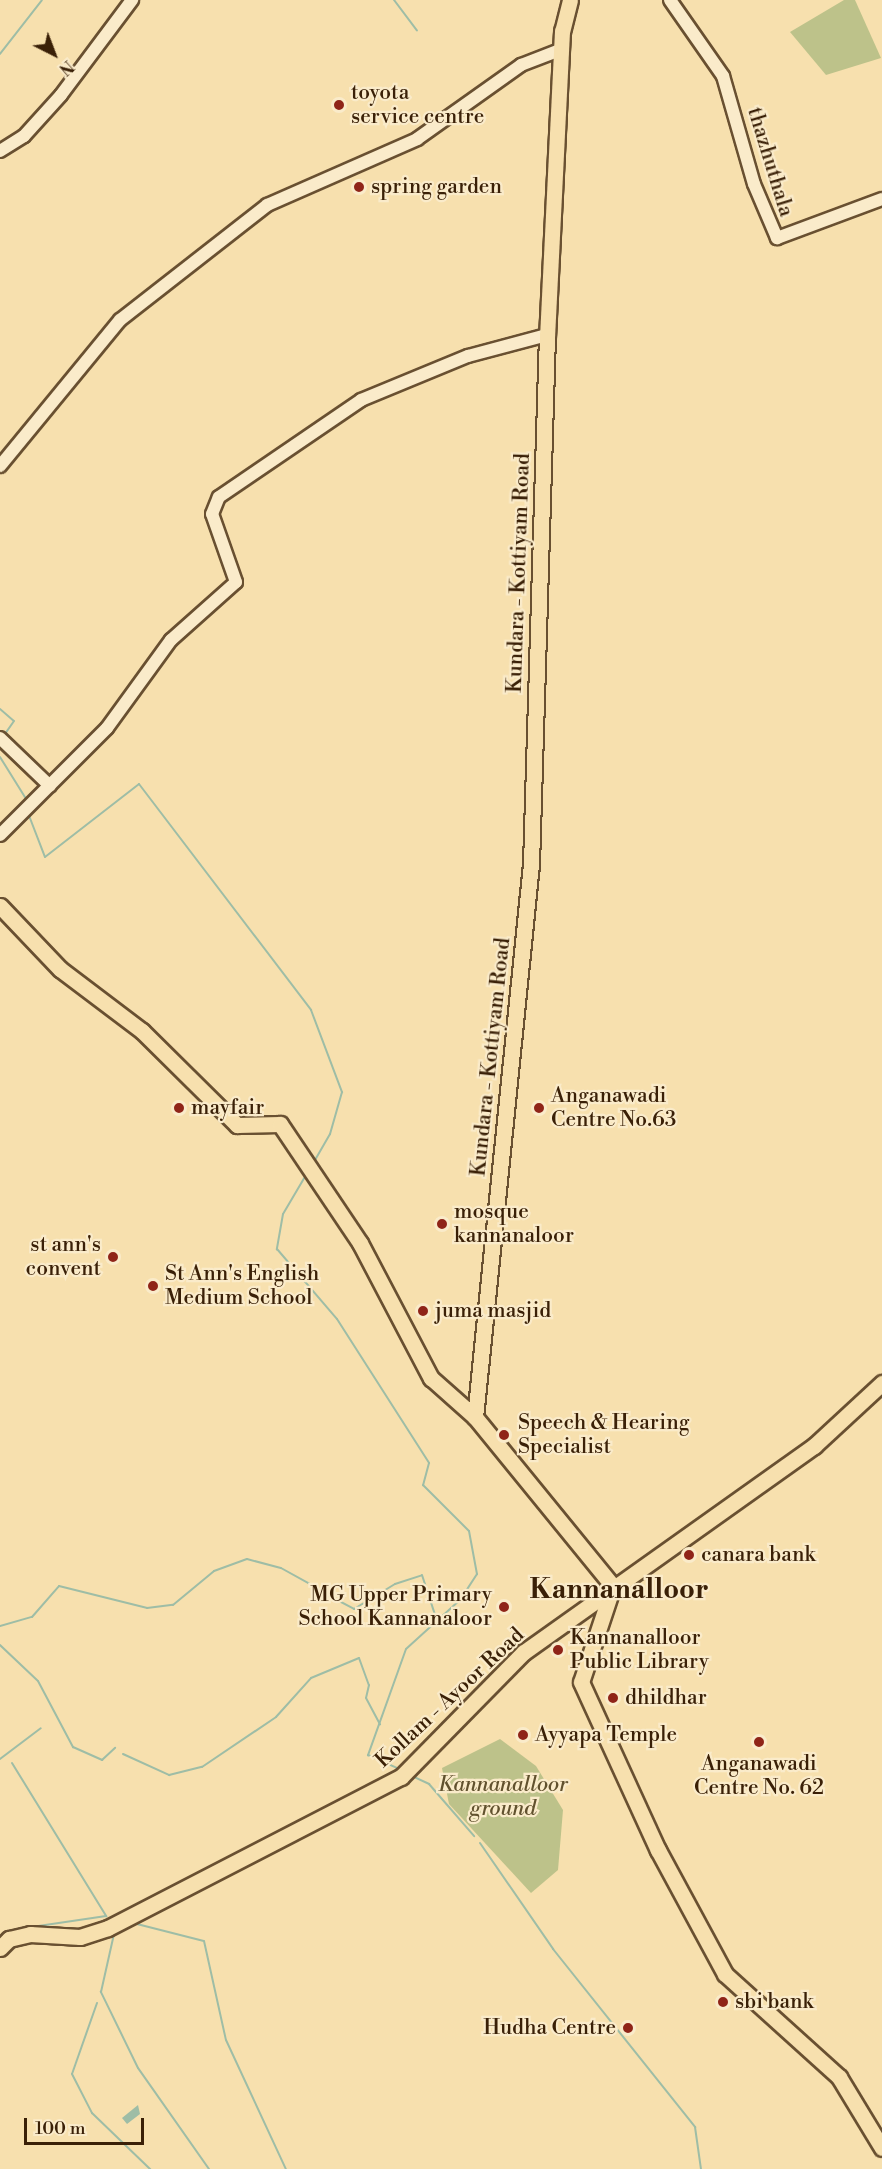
<!DOCTYPE html>
<html>
<head>
<meta charset="utf-8">
<style>
	body { margin:0 }
	#map { position:relative; width:882px; height:2169px; overflow:hidden; background:#f7e0ae; font-family:"Libre Bodoni",serif }
	div>[style] { position:absolute }
	[style*='--x'] { left:calc(var(--x)*1px); top:calc(var(--y)*1px); width:calc(var(--w)*1px); rotate:calc(var(--a)*1deg) }
	.green>* { inset:0; background:#bdc28a }
	.water>* { inset:0; background:#9ebda6 }
	.stream>* { height:2px; margin:-1px; padding:0 1px; transform-origin:1px; border-radius:1px; background:#9ebda6 }
	.roads { filter:drop-shadow(2px 0 #695031) drop-shadow(-2px 0 #695031) drop-shadow(0 2px #695031) drop-shadow(0 -2px #695031) }
	.minor>* { height:12px; margin:-6px; padding:0 6px; transform-origin:6px; border-radius:6px; background:#faebca }
	.major>* { height:15px; margin:-7.5px; padding:0 7.5px; transform-origin:7.5px; border-radius:7.5px; background:#f7e0ae }
	.dots>* { width:16px; height:16px; translate:-50% -50%; box-sizing:border-box; border:3px solid #faebca; border-radius:50% }
	span { translate:-50% -50%; white-space:nowrap; text-align:center; line-height:1.15; -webkit-text-stroke:4.5px #faebca; paint-order:stroke }
	.poi-label { font-size:21px; color:#3a2007 }
	.left { translate:0 -50%; text-align:left }
	.right { translate:-100% -50%; text-align:right }
	.street-label { font-size:21px; color:#3a2007 }
	.park-label { font-size:21px; color:#61512e; font-style:italic }
	.district-label { font-size:27px; color:#3a2007; font-weight:700 }
	.north { position:absolute; left:24px; top:24px; width:60px; height:60px; -webkit-text-stroke:4px #faebca; paint-order:stroke; rotate:138deg; font-size:16px; font-weight:700; line-height:24px; text-align:center; color:#3a2007 }
	.north::after { content:''; display:block; margin:auto; width:21px; height:27px; background:#3a2007; clip-path:polygon(50% 0,100% 100%,50% 72%,0 100%) }
	.scale { position:absolute; left:24px; top:2118px; width:120px; height:27px; box-sizing:border-box; border:3px solid #3a2007; border-top:0; padding-left:8px; font-size:18px; line-height:21px; white-space:nowrap; color:#3a2007; -webkit-text-stroke:4px #faebca; paint-order:stroke }
</style>
</head>
<body>
<div id="map">
	<div class="green">
		<div style="clip-path:polygon(844px 0,855px 0,881px 58px,826px 75px,790px 32px)"></div>
		<div style="clip-path:polygon(500px 1739px,536px 1766px,563px 1810px,558px 1870px,531px 1893px,449px 1804px,442px 1768px)"></div>
	</div>
	<div class="water">
		<div style="clip-path:polygon(138px 2105px,140px 2114px,127px 2124px,122px 2118px)"></div>
	</div>
	<div class="stream">
		<div style="--x:394;--y:0;--w:38;--a:53"></div>
		<div style="--x:0;--y:54;--w:68;--a:-52.1"></div>
		<div style="--x:0;--y:709;--w:18;--a:41"></div>
		<div style="--x:14;--y:721;--w:19;--a:125"></div>
		<div style="--x:0;--y:757;--w:53;--a:58.1"></div>
		<div style="--x:28;--y:813;--w:47;--a:68.9"></div>
		<div style="--x:45;--y:857;--w:119;--a:-37.8"></div>
		<div style="--x:139;--y:784;--w:284;--a:52.7"></div>
		<div style="--x:311;--y:1010;--w:88;--a:69.3"></div>
		<div style="--x:342;--y:1092;--w:44;--a:105.9"></div>
		<div style="--x:330;--y:1134;--w:34;--a:120"></div>
		<div style="--x:306;--y:1175;--w:45;--a:120.5"></div>
		<div style="--x:283;--y:1214;--w:36;--a:100"></div>
		<div style="--x:277;--y:1249;--w:92;--a:49.4"></div>
		<div style="--x:337;--y:1319;--w:171;--a:57.4"></div>
		<div style="--x:429;--y:1463;--w:23;--a:105"></div>
		<div style="--x:423;--y:1485;--w:65;--a:45"></div>
		<div style="--x:469;--y:1531;--w:44;--a:79.5"></div>
		<div style="--x:477;--y:1574;--w:30;--a:123"></div>
		<div style="--x:461;--y:1599;--w:74;--a:137.7"></div>
		<div style="--x:406;--y:1649;--w:113;--a:109.7"></div>
		<div style="--x:368;--y:1755;--w:34;--a:24"></div>
		<div style="--x:324;--y:1593;--w:34;--a:28"></div>
		<div style="--x:354;--y:1609;--w:48;--a:-31.4"></div>
		<div style="--x:395;--y:1584;--w:28;--a:-18"></div>
		<div style="--x:422;--y:1575;--w:48;--a:71.9"></div>
		<div style="--x:0;--y:1626;--w:33;--a:-16"></div>
		<div style="--x:32;--y:1617;--w:41;--a:-48.9"></div>
		<div style="--x:59;--y:1586;--w:91;--a:14"></div>
		<div style="--x:147;--y:1608;--w:26;--a:-7"></div>
		<div style="--x:173;--y:1605;--w:53;--a:-39.7"></div>
		<div style="--x:214;--y:1571;--w:35;--a:-20"></div>
		<div style="--x:247;--y:1559;--w:35;--a:15"></div>
		<div style="--x:281;--y:1568;--w:37;--a:29"></div>
		<div style="--x:0;--y:1645;--w:52;--a:43.5"></div>
		<div style="--x:38;--y:1681;--w:75;--a:62.1"></div>
		<div style="--x:73;--y:1747;--w:32;--a:24"></div>
		<div style="--x:102;--y:1760;--w:18;--a:-43"></div>
		<div style="--x:123;--y:1754;--w:51;--a:24.5"></div>
		<div style="--x:169;--y:1775;--w:34;--a:-14"></div>
		<div style="--x:202;--y:1767;--w:89;--a:-34"></div>
		<div style="--x:276;--y:1717;--w:52;--a:-48.1"></div>
		<div style="--x:311;--y:1678;--w:52;--a:-22.6"></div>
		<div style="--x:359;--y:1658;--w:29;--a:70"></div>
		<div style="--x:369;--y:1685;--w:13;--a:103"></div>
		<div style="--x:366;--y:1698;--w:30;--a:62"></div>
		<div style="--x:0;--y:1759;--w:51;--a:-37.1"></div>
		<div style="--x:12;--y:1763;--w:180;--a:58.4"></div>
		<div style="--x:106;--y:1916;--w:82;--a:171.6"></div>
		<div style="--x:412;--y:1776;--w:19;--a:25"></div>
		<div style="--x:429;--y:1784;--w:69;--a:49.1"></div>
		<div style="--x:480;--y:1843;--w:129;--a:55.4"></div>
		<div style="--x:553;--y:1949;--w:228;--a:51.4"></div>
		<div style="--x:695;--y:2127;--w:42;--a:81.9"></div>
		<div style="--x:97;--y:2003;--w:75;--a:109.4"></div>
		<div style="--x:72;--y:2074;--w:44;--a:62.9"></div>
		<div style="--x:92;--y:2113;--w:81;--a:44"></div>
		<div style="--x:209;--y:2169;--w:123;--a:-125.1"></div>
		<div style="--x:138;--y:2068;--w:85;--a:-116"></div>
		<div style="--x:101;--y:1992;--w:59;--a:-77.4"></div>
		<div style="--x:114;--y:1934;--w:22;--a:-30"></div>
		<div style="--x:133;--y:1923;--w:73;--a:14.2"></div>
		<div style="--x:204;--y:1941;--w:101;--a:77.5"></div>
		<div style="--x:226;--y:2040;--w:142;--a:65.1"></div>
	</div>
	<div class="roads">
		<div class="minor">
			<div style="--x:670;--y:0;--w:93;--a:55.1"></div>
			<div style="--x:723;--y:76;--w:112;--a:74"></div>
			<div style="--x:754;--y:184;--w:59;--a:66.9"></div>
			<div style="--x:777;--y:238;--w:112;--a:-20.4"></div>
			<div style="--x:0;--y:151;--w:28;--a:-32"></div>
			<div style="--x:24;--y:136;--w:55;--a:-47.9"></div>
			<div style="--x:61;--y:95;--w:119;--a:-53.2"></div>
			<div style="--x:0;--y:466;--w:189;--a:-50.6"></div>
			<div style="--x:120;--y:320;--w:187;--a:-38"></div>
			<div style="--x:267;--y:205;--w:164;--a:-23.7"></div>
			<div style="--x:417;--y:139;--w:128;--a:-35.4"></div>
			<div style="--x:521;--y:65;--w:42;--a:-21"></div>
			<div style="--x:0;--y:738;--w:69;--a:43.8"></div>
			<div style="--x:0;--y:835;--w:151;--a:-45"></div>
			<div style="--x:107;--y:728;--w:109;--a:-54"></div>
			<div style="--x:171;--y:640;--w:87;--a:-41.7"></div>
			<div style="--x:236;--y:582;--w:72;--a:-109.4"></div>
			<div style="--x:212;--y:514;--w:18;--a:-68"></div>
			<div style="--x:219;--y:497;--w:172;--a:-34.3"></div>
			<div style="--x:361;--y:400;--w:116;--a:-22.4"></div>
			<div style="--x:468;--y:356;--w:82;--a:-14.9"></div>
		</div>
		<div class="major">
			<div style="--x:570;--y:0;--w:32;--a:104"></div>
			<div style="--x:562;--y:31;--w:304;--a:92.8"></div>
			<div style="--x:547;--y:335;--w:529;--a:91.73"></div>
			<div style="--x:531;--y:864;--w:556;--a:95.78"></div>
			<div style="--x:475;--y:1417;--w:218;--a:50.8"></div>
			<div style="--x:613;--y:1586;--w:101;--a:108.4"></div>
			<div style="--x:581;--y:1682;--w:185;--a:65.4"></div>
			<div style="--x:658;--y:1850;--w:141;--a:61.6"></div>
			<div style="--x:725;--y:1974;--w:154;--a:42.1"></div>
			<div style="--x:839;--y:2077;--w:83;--a:58.8"></div>
			<div style="--x:0;--y:906;--w:87;--a:46.4"></div>
			<div style="--x:60;--y:969;--w:103;--a:37.1"></div>
			<div style="--x:142;--y:1031;--w:134;--a:44.7"></div>
			<div style="--x:237;--y:1125;--w:43;--a:-1.3"></div>
			<div style="--x:280;--y:1124;--w:143;--a:56.1"></div>
			<div style="--x:360;--y:1243;--w:153;--a:62.3"></div>
			<div style="--x:431;--y:1378;--w:59;--a:41.6"></div>
			<div style="--x:0;--y:1948;--w:13;--a:-45"></div>
			<div style="--x:9;--y:1939;--w:22;--a:-13"></div>
			<div style="--x:30;--y:1934;--w:50;--a:3.4"></div>
			<div style="--x:80;--y:1937;--w:29;--a:-18"></div>
			<div style="--x:108;--y:1928;--w:330;--a:-27.3"></div>
			<div style="--x:401;--y:1777;--w:175;--a:-45.5"></div>
			<div style="--x:524;--y:1652;--w:356;--a:-35.4"></div>
			<div style="--x:814;--y:1446;--w:93;--a:-42.8"></div>
		</div>
	</div>
	<div class="dots">
		<div style="left:339px;top:105px;background:#8f2418"></div>
		<div style="left:359px;top:187px;background:#8f2418"></div>
		<div style="left:179px;top:1108px;background:#8f2418"></div>
		<div style="left:539px;top:1108px;background:#8f2418"></div>
		<div style="left:442px;top:1224px;background:#8f2418"></div>
		<div style="left:113px;top:1257px;background:#8f2418"></div>
		<div style="left:153px;top:1286px;background:#8f2418"></div>
		<div style="left:423px;top:1311px;background:#8f2418"></div>
		<div style="left:504px;top:1435px;background:#8f2418"></div>
		<div style="left:689px;top:1555px;background:#8f2418"></div>
		<div style="left:504px;top:1607px;background:#8f2418"></div>
		<div style="left:558px;top:1650px;background:#8f2418"></div>
		<div style="left:613px;top:1698px;background:#8f2418"></div>
		<div style="left:523px;top:1735px;background:#8f2418"></div>
		<div style="left:759px;top:1742px;background:#8f2418"></div>
		<div style="left:723px;top:2002px;background:#8f2418"></div>
		<div style="left:628px;top:2028px;background:#8f2418"></div>
	</div>
	<div class="poi-label">
		<span class="left" style="left:351px;top:105px">toyota<br>service centre</span>
		<span class="left" style="left:371px;top:187px">spring garden</span>
		<span class="left" style="left:551px;top:1108px">Anganawadi<br>Centre No.63</span>
		<span class="left" style="left:191px;top:1108px">mayfair</span>
		<span class="left" style="left:454px;top:1224px">mosque<br>kannanaloor</span>
		<span class="right" style="left:101px;top:1257px">st ann's<br>convent</span>
		<span class="left" style="left:165px;top:1286px">St Ann's English<br>Medium School</span>
		<span class="left" style="left:435px;top:1311px">juma masjid</span>
		<span class="left" style="left:518px;top:1435px">Speech &amp; Hearing<br>Specialist</span>
		<span class="left" style="left:701px;top:1555px">canara bank</span>
		<span class="right" style="left:492px;top:1607px">MG Upper Primary<br>School Kannanaloor</span>
		<span class="left" style="left:570px;top:1650px">Kannanalloor<br>Public Library</span>
		<span class="left" style="left:625px;top:1698px">dhildhar</span>
		<span class="left" style="left:535px;top:1735px">Ayyapa Temple</span>
		<span style="left:759px;top:1776px">Anganawadi<br>Centre No. 62</span>
		<span class="left" style="left:735px;top:2002px">sbi bank</span>
		<span class="right" style="left:616px;top:2028px">Hudha Centre</span>
	</div>
	<div class="street-label">
		<span style="left:770px;top:162px;rotate:73deg">thazhuthala</span>
		<span style="left:519px;top:573px;rotate:-88deg">Kundara - Kottiyam Road</span>
		<span style="left:491px;top:1057px;rotate:-84deg">Kundara - Kottiyam Road</span>
		<span style="left:450px;top:1698px;rotate:-43deg">Kollam - Ayoor Road</span>
	</div>
	<div class="park-label">
		<span style="left:503px;top:1797px">Kannanalloor<br>ground</span>
	</div>
	<div class="district-label">
		<span style="left:619px;top:1591px">Kannanalloor</span>
	</div>
	<div class="north">N</div>
	<div class="scale">100 m</div>
</div>
</body>
</html>
